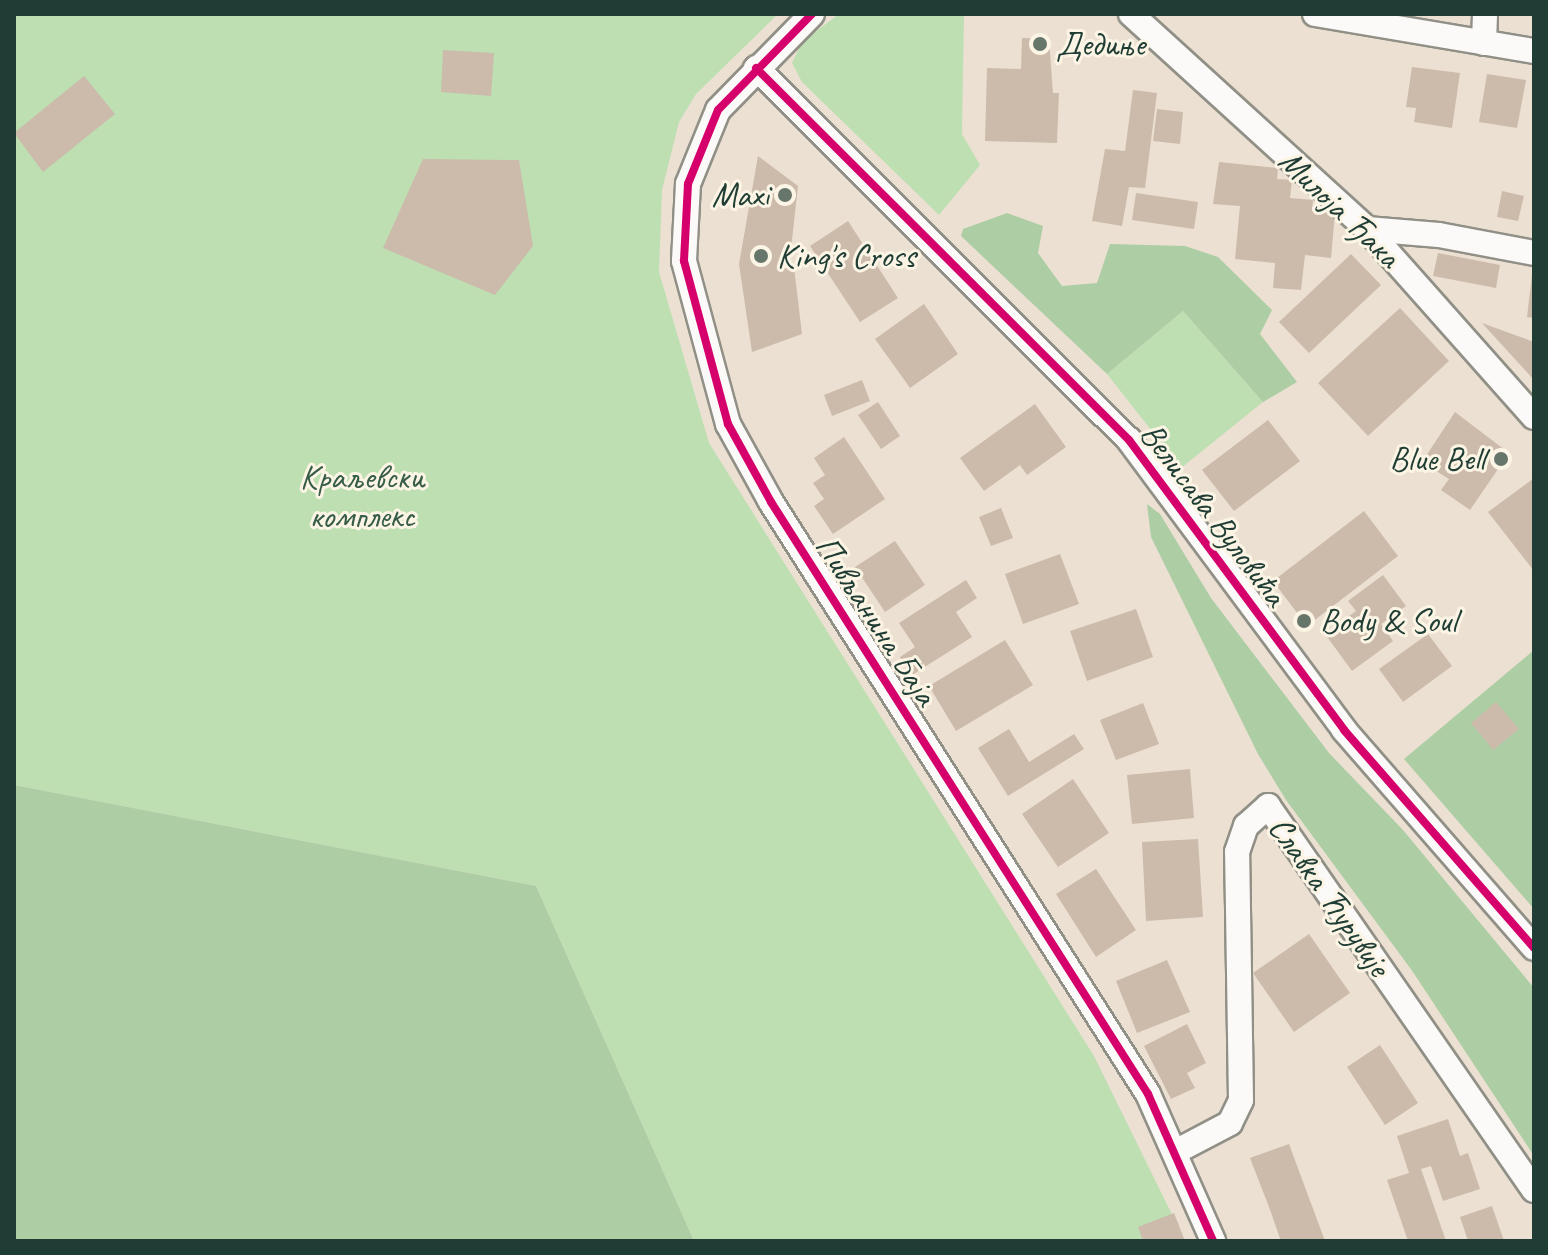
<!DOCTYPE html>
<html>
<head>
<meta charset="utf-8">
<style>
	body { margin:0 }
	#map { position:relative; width:1548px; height:1255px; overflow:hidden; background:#ece0d2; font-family:Caveat,sans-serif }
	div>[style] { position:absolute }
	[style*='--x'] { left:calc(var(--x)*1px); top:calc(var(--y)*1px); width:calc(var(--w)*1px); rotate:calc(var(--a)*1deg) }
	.green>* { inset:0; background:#bddfb2 }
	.forest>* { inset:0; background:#adcda5 }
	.building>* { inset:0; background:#ccbbab }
	.roads { filter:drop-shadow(2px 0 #919087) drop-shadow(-2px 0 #919087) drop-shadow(0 2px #919087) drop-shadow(0 -2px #919087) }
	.minor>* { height:24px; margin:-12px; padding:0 12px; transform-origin:12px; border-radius:12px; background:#fcfaf8 }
	.cycleway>* { height:8px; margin:-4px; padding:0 4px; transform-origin:4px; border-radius:4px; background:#d6006c }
	.dots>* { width:22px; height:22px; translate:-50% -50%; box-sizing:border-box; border:4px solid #fcf5e5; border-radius:50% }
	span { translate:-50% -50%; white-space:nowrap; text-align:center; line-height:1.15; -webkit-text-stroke:6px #fcf5e5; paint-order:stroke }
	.poi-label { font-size:34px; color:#1f3d34 }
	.left { translate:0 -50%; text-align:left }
	.right { translate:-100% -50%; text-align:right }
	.street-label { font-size:34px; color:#1f3d34 }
	.park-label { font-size:34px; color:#375d48 }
	.frame { position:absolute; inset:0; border:16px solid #1f3d34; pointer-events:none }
</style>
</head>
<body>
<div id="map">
	<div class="green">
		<div style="clip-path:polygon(14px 14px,778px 14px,696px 94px,679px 122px,662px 190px,659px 272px,709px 443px,1094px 1056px,1185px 1241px,694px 1241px,536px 886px,14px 785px)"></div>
		<div style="clip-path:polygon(839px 14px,964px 14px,962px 134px,980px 165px,939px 215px,802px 82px,792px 63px,802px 42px)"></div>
		<div style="clip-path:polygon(1183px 311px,1263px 402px,1181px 468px,1107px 374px)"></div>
	</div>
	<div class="forest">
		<div style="clip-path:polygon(1007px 213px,1043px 226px,1038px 253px,1062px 286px,1097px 283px,1110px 244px,1185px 246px,1218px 257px,1272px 310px,1260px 334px,1297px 382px,1263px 402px,1183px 311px,1107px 374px,961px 236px,963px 229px)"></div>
		<div style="clip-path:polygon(1147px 504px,1160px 514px,1211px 598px,1329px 753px,1403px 830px,1534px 988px,1534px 1156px,1413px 972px,1286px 800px,1258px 754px,1151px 537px)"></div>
		<div style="clip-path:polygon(1534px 650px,1534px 909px,1404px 759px)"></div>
		<div style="clip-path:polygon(14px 785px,536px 886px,694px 1241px,14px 1241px)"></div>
	</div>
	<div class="building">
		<div style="clip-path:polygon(1022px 38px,1049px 39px,1053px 93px,1059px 93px,1057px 143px,985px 141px,987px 68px,1021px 69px)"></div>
		<div style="clip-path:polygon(443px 50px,494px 53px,491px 96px,441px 92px)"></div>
		<div style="clip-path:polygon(1412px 67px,1460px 73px,1452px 128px,1414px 122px,1416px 108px,1406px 107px)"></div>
		<div style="clip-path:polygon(1487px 74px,1526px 80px,1517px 128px,1479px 122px)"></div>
		<div style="clip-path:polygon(84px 76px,115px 114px,43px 172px,14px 133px)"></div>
		<div style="clip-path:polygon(1133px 90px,1157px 93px,1145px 188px,1129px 187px,1122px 226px,1092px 221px,1105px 149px,1125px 151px)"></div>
		<div style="clip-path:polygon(1157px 109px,1183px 112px,1180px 144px,1153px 141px)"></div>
		<div style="clip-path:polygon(758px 156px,798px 186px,791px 249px,783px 248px,780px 269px,794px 267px,802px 334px,752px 352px,739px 264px)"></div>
		<div style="clip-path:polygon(423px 159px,519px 160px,533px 246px,495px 295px,383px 248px)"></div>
		<div style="clip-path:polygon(1219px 162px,1278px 168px,1277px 179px,1292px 180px,1290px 198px,1313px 200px,1312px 211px,1335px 213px,1331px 258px,1305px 255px,1301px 290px,1273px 288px,1275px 263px,1235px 259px,1240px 206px,1213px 204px)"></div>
		<div style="clip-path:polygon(1502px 191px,1524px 196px,1518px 221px,1497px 217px)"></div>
		<div style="clip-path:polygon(1136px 193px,1198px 202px,1194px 229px,1132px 220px)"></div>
		<div style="clip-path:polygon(848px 221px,898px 298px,860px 322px,810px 246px)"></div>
		<div style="clip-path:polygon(1438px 253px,1500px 265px,1496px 288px,1433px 276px)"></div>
		<div style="clip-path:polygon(1351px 254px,1381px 285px,1309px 353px,1279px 322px)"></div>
		<div style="clip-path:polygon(1532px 275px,1534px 275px,1534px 318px,1527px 317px)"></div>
		<div style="clip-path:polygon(924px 304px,958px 354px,910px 388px,875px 339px)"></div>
		<div style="clip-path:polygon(1400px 308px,1449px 361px,1368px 436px,1318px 383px)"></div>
		<div style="clip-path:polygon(1482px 323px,1534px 342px,1534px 380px)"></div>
		<div style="clip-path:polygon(862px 380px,870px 401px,832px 416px,824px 395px)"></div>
		<div style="clip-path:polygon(878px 402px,900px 436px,881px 449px,858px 415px)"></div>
		<div style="clip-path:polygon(1035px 404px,1066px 447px,1027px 475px,1020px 465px,984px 491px,960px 458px)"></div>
		<div style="clip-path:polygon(1455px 412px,1509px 453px,1470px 510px,1441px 490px,1449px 479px,1422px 462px)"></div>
		<div style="clip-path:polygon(1268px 420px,1300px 461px,1234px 511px,1202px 470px)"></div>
		<div style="clip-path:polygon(844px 437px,885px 499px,833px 534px,814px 506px,824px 499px,813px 483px,825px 475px,814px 458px)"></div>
		<div style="clip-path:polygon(1534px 478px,1534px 571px,1488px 512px)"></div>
		<div style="clip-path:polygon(1001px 508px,1013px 538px,991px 546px,979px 517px)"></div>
		<div style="clip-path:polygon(1364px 511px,1398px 556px,1307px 626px,1273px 581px)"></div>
		<div style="clip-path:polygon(895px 541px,925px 585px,885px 612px,855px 567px)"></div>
		<div style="clip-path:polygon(1060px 554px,1079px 604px,1023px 624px,1005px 574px)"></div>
		<div style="clip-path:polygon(1383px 575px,1406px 606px,1381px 624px,1393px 641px,1352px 671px,1325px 634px,1356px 611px,1348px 601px)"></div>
		<div style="clip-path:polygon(966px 580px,977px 598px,956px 612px,972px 637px,912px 675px,900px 657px,915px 647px,899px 623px)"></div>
		<div style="clip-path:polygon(1136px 609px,1153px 657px,1087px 681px,1070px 631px)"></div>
		<div style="clip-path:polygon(1428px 634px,1452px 666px,1403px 702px,1379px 669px)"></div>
		<div style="clip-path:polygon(1005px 640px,1033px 685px,956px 731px,929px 686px)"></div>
		<div style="clip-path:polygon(1496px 702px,1519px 729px,1493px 750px,1471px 723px)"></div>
		<div style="clip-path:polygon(1143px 703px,1159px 744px,1116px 760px,1100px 720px)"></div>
		<div style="clip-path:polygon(1009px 729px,1029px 762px,1074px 734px,1084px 749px,1008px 796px,978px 748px)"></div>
		<div style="clip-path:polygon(1190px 769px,1194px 818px,1132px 824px,1127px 775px)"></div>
		<div style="clip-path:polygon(1073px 779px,1109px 833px,1058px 867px,1022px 814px)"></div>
		<div style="clip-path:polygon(1198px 839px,1203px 917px,1146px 921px,1142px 842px)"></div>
		<div style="clip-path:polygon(1096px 869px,1136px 930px,1096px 957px,1056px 894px)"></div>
		<div style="clip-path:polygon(1309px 934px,1350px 993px,1294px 1032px,1253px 973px)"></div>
		<div style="clip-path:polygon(1167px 960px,1190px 1012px,1137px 1033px,1116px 981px)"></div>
		<div style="clip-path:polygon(1187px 1024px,1206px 1063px,1187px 1073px,1195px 1088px,1171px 1099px,1144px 1046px)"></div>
		<div style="clip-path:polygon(1380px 1045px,1418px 1103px,1385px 1125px,1347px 1067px)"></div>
		<div style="clip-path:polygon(1448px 1119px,1460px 1156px,1468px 1153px,1480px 1189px,1443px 1201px,1431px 1166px,1421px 1169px,1446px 1241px,1408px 1241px,1387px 1180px,1409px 1173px,1397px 1136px)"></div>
		<div style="clip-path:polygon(1289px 1144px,1325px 1241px,1281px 1241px,1269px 1207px,1250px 1158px)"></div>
		<div style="clip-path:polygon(1492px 1206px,1504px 1241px,1468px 1241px,1460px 1217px)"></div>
		<div style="clip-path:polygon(1174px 1213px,1185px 1241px,1143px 1241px,1138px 1227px)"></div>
	</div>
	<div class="roads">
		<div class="minor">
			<div style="--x:812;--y:14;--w:134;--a:134.4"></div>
			<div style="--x:718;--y:110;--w:80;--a:112.1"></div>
			<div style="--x:688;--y:184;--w:77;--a:93"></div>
			<div style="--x:684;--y:261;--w:169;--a:74.9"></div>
			<div style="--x:728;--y:424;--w:89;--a:61.1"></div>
			<div style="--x:771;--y:502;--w:702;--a:57.51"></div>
			<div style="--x:1148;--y:1094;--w:161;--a:66.1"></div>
			<div style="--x:1131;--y:14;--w:319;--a:42.3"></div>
			<div style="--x:1367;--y:229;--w:251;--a:48.4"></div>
			<div style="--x:1315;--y:14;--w:222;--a:9.6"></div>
			<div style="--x:1484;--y:43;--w:29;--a:-88"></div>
			<div style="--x:756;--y:68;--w:527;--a:44.92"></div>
			<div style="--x:1129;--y:440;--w:361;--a:53.4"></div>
			<div style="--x:1344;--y:730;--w:289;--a:48.9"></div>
			<div style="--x:1367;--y:229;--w:72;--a:4.8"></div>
			<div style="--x:1439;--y:235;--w:97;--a:10.7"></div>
			<div style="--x:1177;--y:1151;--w:60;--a:-27.8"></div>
			<div style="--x:1230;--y:1123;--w:25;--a:-64"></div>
			<div style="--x:1241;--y:1100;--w:248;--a:-90.9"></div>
			<div style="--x:1237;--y:852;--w:28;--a:-71"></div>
			<div style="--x:1246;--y:826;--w:30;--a:-42"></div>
			<div style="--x:1268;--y:806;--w:467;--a:55.3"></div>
		</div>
	</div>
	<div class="cycleway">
		<div style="--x:812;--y:14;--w:134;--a:134.4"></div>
		<div style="--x:718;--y:110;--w:80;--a:112.1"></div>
		<div style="--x:688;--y:184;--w:77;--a:93"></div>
		<div style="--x:684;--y:261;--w:169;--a:74.9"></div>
		<div style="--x:728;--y:424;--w:89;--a:61.1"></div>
		<div style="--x:771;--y:502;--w:702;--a:57.51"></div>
		<div style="--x:1148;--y:1094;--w:161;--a:66.1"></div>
		<div style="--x:756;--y:68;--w:527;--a:44.92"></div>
		<div style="--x:1129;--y:440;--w:361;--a:53.4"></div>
		<div style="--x:1344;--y:730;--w:289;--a:48.9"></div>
	</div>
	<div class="dots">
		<div style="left:1040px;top:44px;background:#67766b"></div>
		<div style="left:785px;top:195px;background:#67766b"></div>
		<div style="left:761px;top:256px;background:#67766b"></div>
		<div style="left:1501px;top:459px;background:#67766b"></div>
		<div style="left:1304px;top:621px;background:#67766b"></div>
	</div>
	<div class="poi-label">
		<span class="left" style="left:1056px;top:44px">Дедиње</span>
		<span class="right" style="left:769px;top:195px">Maxi</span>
		<span class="left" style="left:777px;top:256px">King's Cross</span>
		<span class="right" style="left:1485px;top:459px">Blue Bell</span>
		<span class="left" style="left:1320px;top:621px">Body &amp; Soul</span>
	</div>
	<div class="street-label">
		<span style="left:1340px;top:208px;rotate:44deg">Милоја Ђака</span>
		<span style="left:1214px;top:514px;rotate:53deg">Велисава Вуловића</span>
		<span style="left:877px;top:620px;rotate:57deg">Пивљанина Баја</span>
		<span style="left:1330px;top:896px;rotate:55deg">Славка Ћурувије</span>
	</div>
	<div class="park-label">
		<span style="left:362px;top:496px">Краљевски<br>комплекс</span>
	</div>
	<div class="frame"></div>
</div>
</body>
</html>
